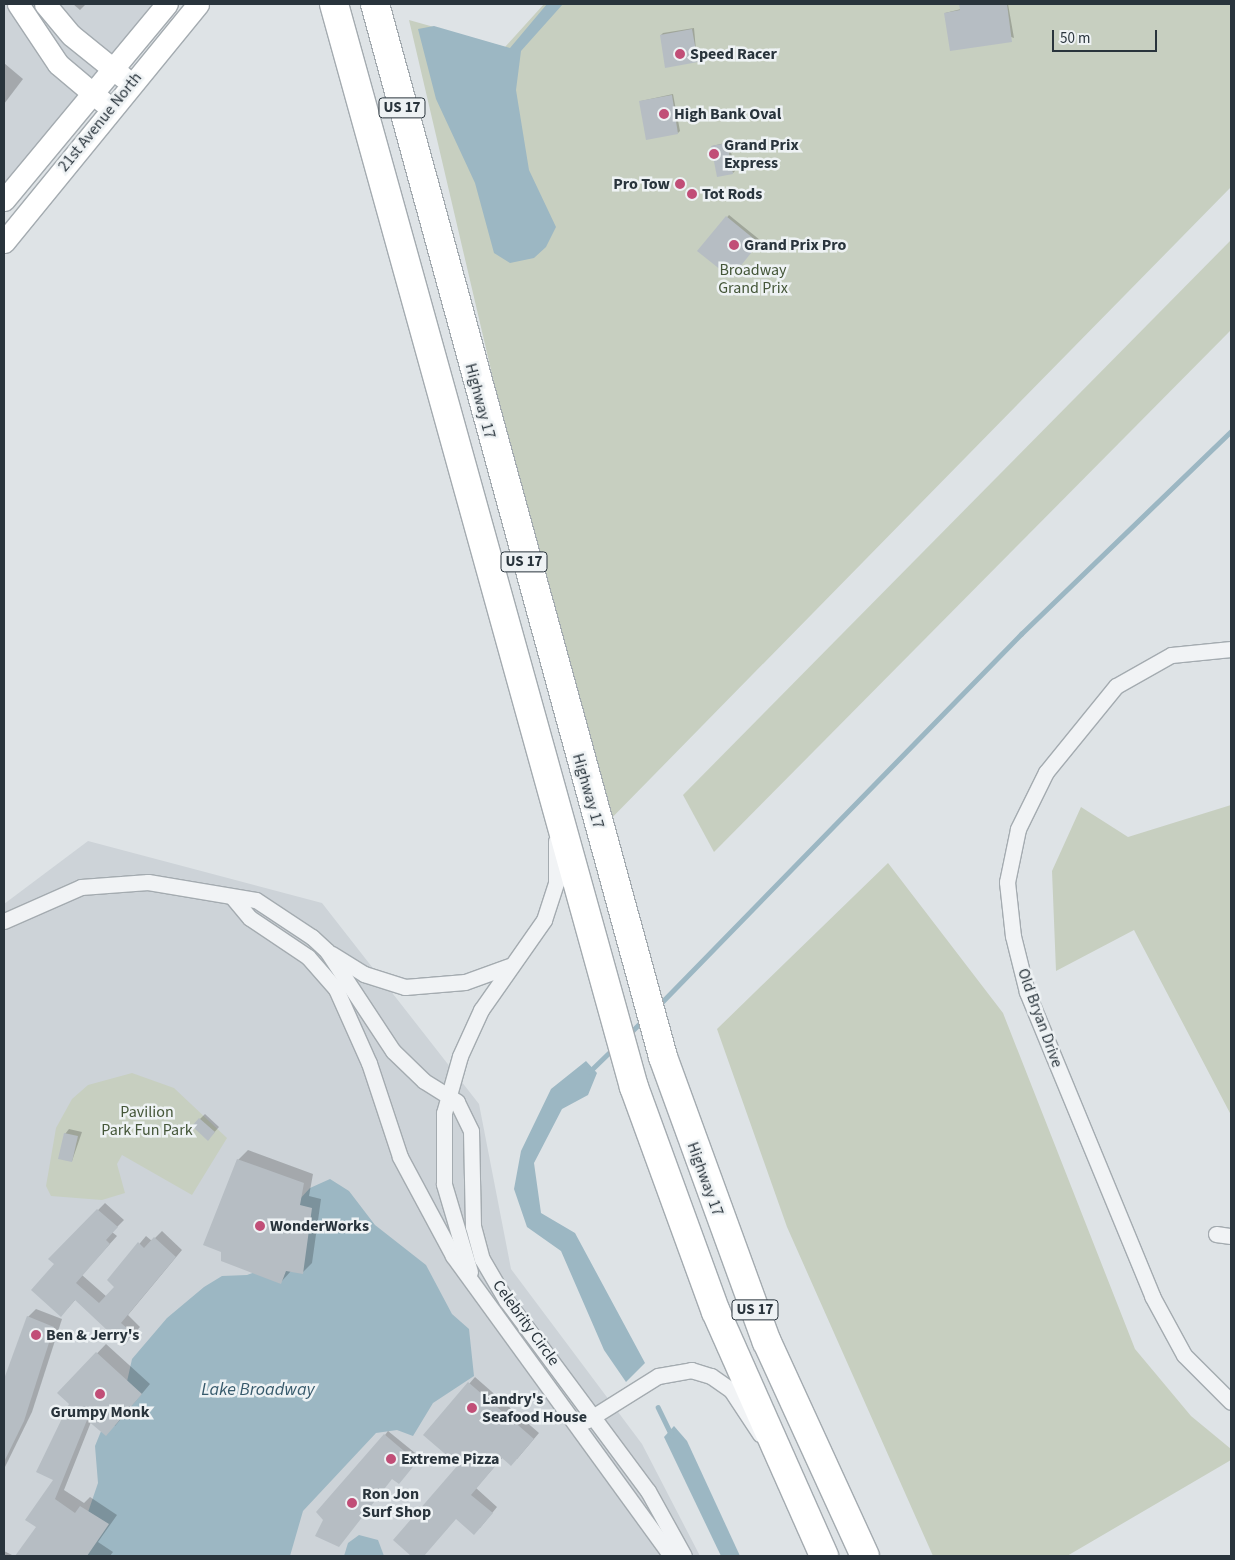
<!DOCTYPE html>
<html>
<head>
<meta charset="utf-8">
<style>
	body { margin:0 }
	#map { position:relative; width:1235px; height:1560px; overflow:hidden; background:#dee3e6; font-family:"Source Sans 3",sans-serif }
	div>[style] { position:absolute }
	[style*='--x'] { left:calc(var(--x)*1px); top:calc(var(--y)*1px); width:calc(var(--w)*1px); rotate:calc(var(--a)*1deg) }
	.built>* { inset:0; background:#cdd3d8 }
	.green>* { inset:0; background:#c7cfc0 }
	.water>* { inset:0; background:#9cb7c3 }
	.shadow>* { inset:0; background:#0003 }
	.stream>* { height:4.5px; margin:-2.25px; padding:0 2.25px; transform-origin:2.25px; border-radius:2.25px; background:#9cb7c3 }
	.building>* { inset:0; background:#b6bdc3 }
	.roads { filter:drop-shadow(1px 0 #a4abb0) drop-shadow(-1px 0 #a4abb0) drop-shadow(0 1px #a4abb0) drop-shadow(0 -1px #a4abb0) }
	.street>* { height:15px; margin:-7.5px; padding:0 7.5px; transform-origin:7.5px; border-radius:7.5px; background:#f1f3f5 }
	.secondary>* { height:21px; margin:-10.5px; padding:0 10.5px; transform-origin:10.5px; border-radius:10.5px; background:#fff }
	.highway>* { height:28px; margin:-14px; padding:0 14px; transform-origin:14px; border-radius:14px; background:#fff }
	.dots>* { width:14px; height:14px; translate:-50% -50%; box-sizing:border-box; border:2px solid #eef2f4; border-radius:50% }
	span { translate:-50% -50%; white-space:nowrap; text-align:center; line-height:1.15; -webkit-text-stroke:5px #eef2f4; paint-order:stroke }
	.shield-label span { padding:1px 4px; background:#eef2f4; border:1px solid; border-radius:4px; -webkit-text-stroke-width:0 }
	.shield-label { font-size:15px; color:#29343c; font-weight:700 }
	.poi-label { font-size:16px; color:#29343c; font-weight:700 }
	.left { translate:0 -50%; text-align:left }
	.right { translate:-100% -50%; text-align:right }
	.street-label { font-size:16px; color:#29343c }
	.park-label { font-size:16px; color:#445638 }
	.water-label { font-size:18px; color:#375a6c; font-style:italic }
	.frame { position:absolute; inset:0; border:5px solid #29343c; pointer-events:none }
	.scale { position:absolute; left:1052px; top:30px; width:105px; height:22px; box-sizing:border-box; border:2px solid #29343c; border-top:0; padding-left:6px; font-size:15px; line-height:18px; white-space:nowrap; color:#29343c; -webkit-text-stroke:4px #eef2f4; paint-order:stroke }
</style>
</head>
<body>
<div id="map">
	<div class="built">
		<div style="clip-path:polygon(4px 4px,167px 4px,4px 199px)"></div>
		<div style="clip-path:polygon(88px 841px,322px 903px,479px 1104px,511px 1269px,642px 1444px,700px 1556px,4px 1556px,4px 904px)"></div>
	</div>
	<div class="green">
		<div style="clip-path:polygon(544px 4px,1231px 4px,1231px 187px,599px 831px,409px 20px,505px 47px)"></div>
		<div style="clip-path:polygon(1231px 240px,1231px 330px,714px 852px,683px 795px)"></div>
		<div style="clip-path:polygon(1231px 805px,1231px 1115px,1134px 930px,1056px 971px,1052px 871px,1081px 807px,1128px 837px)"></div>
		<div style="clip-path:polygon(888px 863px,1003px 1013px,1135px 1349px,1191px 1416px,1231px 1449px,1231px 1460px,1067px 1556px,933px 1556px,787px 1227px,717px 1029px)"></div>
		<div style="clip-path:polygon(132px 1073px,174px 1088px,227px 1138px,192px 1195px,122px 1155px,117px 1164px,125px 1193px,102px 1200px,51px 1196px,46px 1186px,56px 1128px,72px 1099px,88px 1085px)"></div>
	</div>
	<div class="water">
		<div style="clip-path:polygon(547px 4px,563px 4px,521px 51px,516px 90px,529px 170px,556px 227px,546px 247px,534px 258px,510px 263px,494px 253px,475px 183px,436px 99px,418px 29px,434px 26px,510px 48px)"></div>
		<div style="clip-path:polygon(586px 1061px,597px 1073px,588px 1095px,562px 1109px,534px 1163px,541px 1213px,575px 1233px,645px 1363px,626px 1382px,604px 1350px,561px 1251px,527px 1227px,514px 1189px,521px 1151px,551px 1089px)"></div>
		<div style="clip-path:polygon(330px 1179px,349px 1191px,375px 1225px,426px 1265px,452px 1314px,469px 1329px,474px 1376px,433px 1403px,413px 1436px,397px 1430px,376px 1433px,303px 1511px,290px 1556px,73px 1556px,98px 1483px,95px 1446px,106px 1419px,124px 1395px,132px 1359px,167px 1318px,204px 1287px,222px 1276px,247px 1275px,274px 1265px,298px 1201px,310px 1188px)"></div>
		<div style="clip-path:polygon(674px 1426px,687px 1441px,740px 1556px,721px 1556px,664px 1437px)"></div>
		<div style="clip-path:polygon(359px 1535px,378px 1540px,384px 1556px,344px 1556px,348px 1543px)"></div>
	</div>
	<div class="shadow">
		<div style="clip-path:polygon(73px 4px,86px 4px,80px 10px)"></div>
		<div style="clip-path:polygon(960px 4px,1008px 4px,1014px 38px,945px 13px,961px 9px)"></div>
		<div style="clip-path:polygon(694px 28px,697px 61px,661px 35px,663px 33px)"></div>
		<div style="clip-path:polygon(4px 63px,23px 79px,4px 104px)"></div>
		<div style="clip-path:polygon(673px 94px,680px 131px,678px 133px,641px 101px)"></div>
		<div style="clip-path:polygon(729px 142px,735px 171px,733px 173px,712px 146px)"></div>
		<div style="clip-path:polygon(729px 215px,760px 240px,732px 275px,699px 251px)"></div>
		<div style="clip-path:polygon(205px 1114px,219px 1127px,212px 1135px,193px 1126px)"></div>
		<div style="clip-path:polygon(69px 1129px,82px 1132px,72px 1161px,65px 1134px)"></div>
		<div style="clip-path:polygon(248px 1150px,313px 1174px,309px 1196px,321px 1199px,312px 1263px,303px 1272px,291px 1271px,281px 1282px,238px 1160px)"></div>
		<div style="clip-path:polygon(105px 1203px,124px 1220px,112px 1232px,117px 1236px,82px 1275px,107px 1297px,116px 1287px,109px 1280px,146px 1236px,152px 1241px,162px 1231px,182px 1250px,128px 1315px,140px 1327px,131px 1337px,76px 1299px,68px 1308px,56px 1264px,50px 1259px)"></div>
		<div style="clip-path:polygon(36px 1309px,62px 1319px,32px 1412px,4px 1469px,4px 1382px,28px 1317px)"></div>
		<div style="clip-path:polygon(106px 1344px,150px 1384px,115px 1426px,91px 1422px,64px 1490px,84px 1503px,90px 1497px,117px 1515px,98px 1542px,113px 1552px,110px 1556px,17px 1556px,37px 1527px,55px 1479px,71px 1404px,59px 1393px)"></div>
		<div style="clip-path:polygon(475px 1377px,539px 1433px,517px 1459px,503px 1457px,476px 1488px,497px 1507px,480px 1528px,457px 1517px,423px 1556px,413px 1556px,395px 1540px,460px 1465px,425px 1435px)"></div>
		<div style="clip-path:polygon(388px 1431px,420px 1457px,402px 1479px,385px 1435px)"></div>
		<div style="clip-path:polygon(4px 1551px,14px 1556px,4px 1556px)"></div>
	</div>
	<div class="stream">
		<div style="--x:658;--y:1006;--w:520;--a:-45.7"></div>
		<div style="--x:1021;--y:634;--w:292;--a:-44"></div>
		<div style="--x:629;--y:1034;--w:20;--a:-45"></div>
		<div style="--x:589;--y:1072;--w:35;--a:-44"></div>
		<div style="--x:658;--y:1407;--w:32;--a:64"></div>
	</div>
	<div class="building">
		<div style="clip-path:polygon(959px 4px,1007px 4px,1012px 42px,950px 51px,944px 13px,960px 10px)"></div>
		<div style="clip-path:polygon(692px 29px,698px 62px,665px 68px,660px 35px)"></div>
		<div style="clip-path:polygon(672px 95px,678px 134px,646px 140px,639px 101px)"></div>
		<div style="clip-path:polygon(727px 143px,733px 174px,717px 177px,711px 146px)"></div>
		<div style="clip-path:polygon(726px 216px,759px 243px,731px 278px,697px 251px)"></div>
		<div style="clip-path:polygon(199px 1118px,215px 1132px,208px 1141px,192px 1126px)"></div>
		<div style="clip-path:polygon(64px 1133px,78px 1136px,72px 1162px,58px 1159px)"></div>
		<div style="clip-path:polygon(237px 1159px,304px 1183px,300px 1205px,312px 1208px,303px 1274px,286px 1271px,281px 1284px,221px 1261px,221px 1252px,203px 1245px)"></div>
		<div style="clip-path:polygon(97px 1209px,118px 1227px,106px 1240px,110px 1244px,76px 1283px,99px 1303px,114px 1287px,107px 1280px,138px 1242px,144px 1248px,154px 1237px,176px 1257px,121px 1323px,134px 1334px,124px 1346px,75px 1300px,61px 1317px,31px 1290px,54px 1264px,48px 1259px)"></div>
		<div style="clip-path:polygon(27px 1316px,54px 1327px,24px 1421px,4px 1462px,4px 1379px)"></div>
		<div style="clip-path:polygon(96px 1352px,142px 1394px,106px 1436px,87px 1420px,55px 1499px,75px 1513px,80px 1506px,109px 1524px,87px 1556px,15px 1556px,36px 1527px,25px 1520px,53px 1480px,36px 1472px,69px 1404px,57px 1393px)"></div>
		<div style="clip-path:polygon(468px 1382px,534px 1439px,511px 1466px,502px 1458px,471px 1495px,493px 1513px,474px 1535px,456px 1519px,424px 1556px,411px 1556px,393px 1540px,458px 1465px,423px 1435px)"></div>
		<div style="clip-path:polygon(384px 1434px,417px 1462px,399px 1484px,392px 1479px,339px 1547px,315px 1536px,323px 1520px,316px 1512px)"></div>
	</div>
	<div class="roads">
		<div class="street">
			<div style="--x:1231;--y:649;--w:60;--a:174.3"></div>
			<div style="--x:1171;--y:655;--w:63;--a:150.6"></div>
			<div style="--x:1116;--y:686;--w:111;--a:129.1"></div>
			<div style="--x:1046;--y:772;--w:64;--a:116.2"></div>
			<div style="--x:1018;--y:829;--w:54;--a:101.7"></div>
			<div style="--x:1007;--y:882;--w:54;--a:83.7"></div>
			<div style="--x:1013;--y:936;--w:58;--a:76"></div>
			<div style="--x:1027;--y:992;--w:329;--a:67.6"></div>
			<div style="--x:1152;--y:1296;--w:67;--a:61.5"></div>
			<div style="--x:1184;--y:1355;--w:66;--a:45"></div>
			<div style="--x:233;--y:898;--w:26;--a:50"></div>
			<div style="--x:250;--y:918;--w:70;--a:33.9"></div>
			<div style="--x:308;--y:957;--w:43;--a:48.8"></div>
			<div style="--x:336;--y:989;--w:81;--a:66"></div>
			<div style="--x:369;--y:1063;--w:99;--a:71.7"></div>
			<div style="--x:400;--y:1157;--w:112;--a:61.8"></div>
			<div style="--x:453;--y:1256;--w:371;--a:54"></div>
			<div style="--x:4;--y:921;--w:84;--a:-23.8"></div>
			<div style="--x:81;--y:887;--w:67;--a:-4.3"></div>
			<div style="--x:148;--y:882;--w:109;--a:9.5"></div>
			<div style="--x:256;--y:900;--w:67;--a:33.5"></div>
			<div style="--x:312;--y:937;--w:21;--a:43"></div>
			<div style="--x:327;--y:951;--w:120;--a:56.6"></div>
			<div style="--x:393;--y:1051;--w:43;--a:44.1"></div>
			<div style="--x:424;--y:1081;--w:39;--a:32"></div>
			<div style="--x:457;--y:1102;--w:32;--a:64"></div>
			<div style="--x:471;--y:1131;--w:95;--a:88.8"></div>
			<div style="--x:473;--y:1226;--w:34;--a:75"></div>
			<div style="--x:482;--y:1259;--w:48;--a:59.7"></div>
			<div style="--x:506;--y:1300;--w:238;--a:53.4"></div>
			<div style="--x:648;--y:1491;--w:74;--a:61"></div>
			<div style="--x:332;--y:954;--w:38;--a:32"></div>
			<div style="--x:364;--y:974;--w:43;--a:17.6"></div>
			<div style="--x:405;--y:987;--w:60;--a:-4.8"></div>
			<div style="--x:465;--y:982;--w:47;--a:-20"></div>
			<div style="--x:1216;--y:1234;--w:15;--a:8"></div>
			<div style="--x:470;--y:1272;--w:92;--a:-106.5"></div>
			<div style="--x:444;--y:1184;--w:71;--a:-90"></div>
			<div style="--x:444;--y:1113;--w:59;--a:-74.3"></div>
			<div style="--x:460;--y:1056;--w:51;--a:-65.5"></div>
			<div style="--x:481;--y:1010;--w:110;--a:-55"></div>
			<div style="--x:544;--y:920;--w:39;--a:-72"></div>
			<div style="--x:556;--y:883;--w:42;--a:-90"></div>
			<div style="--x:586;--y:1421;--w:85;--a:-32"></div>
			<div style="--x:658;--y:1376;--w:34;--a:-10"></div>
			<div style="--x:691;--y:1370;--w:21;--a:17"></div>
			<div style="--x:711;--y:1376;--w:24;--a:35"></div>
			<div style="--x:731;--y:1390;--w:53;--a:56.6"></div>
		</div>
		<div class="secondary">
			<div style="--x:18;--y:4;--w:72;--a:56.3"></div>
			<div style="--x:58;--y:64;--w:59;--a:40.2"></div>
			<div style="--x:45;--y:4;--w:40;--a:50"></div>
			<div style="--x:71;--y:35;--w:67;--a:38.9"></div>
			<div style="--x:4;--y:200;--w:255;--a:-50.3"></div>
			<div style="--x:4;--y:242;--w:307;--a:-50.8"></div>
		</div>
		<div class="highway">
			<div style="--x:334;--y:4;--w:1124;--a:74.52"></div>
			<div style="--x:634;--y:1087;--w:239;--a:70"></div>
			<div style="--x:716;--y:1312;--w:267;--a:66.1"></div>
			<div style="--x:375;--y:4;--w:1092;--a:74.7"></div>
			<div style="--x:663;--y:1057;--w:303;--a:70"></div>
			<div style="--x:767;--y:1342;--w:235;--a:65.4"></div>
		</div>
	</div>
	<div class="dots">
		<div style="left:680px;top:54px;background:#c14e77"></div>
		<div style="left:664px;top:114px;background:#c14e77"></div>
		<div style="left:714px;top:154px;background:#c14e77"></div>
		<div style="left:680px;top:184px;background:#c14e77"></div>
		<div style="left:692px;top:194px;background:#c14e77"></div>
		<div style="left:734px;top:245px;background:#c14e77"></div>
		<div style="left:260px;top:1226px;background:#c14e77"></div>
		<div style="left:36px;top:1335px;background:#c14e77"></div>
		<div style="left:100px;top:1394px;background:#c14e77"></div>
		<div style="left:472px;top:1408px;background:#c14e77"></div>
		<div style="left:391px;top:1459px;background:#c14e77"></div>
		<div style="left:352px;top:1503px;background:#c14e77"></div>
	</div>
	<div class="shield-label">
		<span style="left:402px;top:108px">US 17</span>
		<span style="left:524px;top:562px">US 17</span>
		<span style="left:755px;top:1310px">US 17</span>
	</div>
	<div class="poi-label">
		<span class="left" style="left:690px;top:54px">Speed Racer</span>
		<span class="left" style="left:674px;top:114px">High Bank Oval</span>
		<span class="left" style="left:724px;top:154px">Grand Prix<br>Express</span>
		<span class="right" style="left:670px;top:184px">Pro Tow</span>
		<span class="left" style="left:702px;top:194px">Tot Rods</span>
		<span class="left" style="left:744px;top:245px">Grand Prix Pro</span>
		<span class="left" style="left:270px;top:1226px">WonderWorks</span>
		<span class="left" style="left:46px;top:1335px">Ben &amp; Jerry's</span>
		<span class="left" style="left:482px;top:1408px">Landry's<br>Seafood House</span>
		<span style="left:100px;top:1412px">Grumpy Monk</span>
		<span class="left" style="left:401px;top:1459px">Extreme Pizza</span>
		<span class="left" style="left:362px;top:1503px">Ron Jon<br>Surf Shop</span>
	</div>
	<div class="street-label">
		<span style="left:100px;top:122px;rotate:-51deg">21st Avenue North</span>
		<span style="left:480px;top:401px;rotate:75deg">Highway 17</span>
		<span style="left:588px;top:791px;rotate:74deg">Highway 17</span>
		<span style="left:1040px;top:1018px;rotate:70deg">Old Bryan Drive</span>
		<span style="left:705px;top:1179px;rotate:70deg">Highway 17</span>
		<span style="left:526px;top:1323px;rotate:54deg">Celebrity Circle</span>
	</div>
	<div class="park-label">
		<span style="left:753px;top:279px">Broadway<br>Grand Prix</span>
		<span style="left:147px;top:1121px">Pavilion<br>Park Fun Park</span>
	</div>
	<div class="water-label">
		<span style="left:258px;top:1390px">Lake Broadway</span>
	</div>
	<div class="frame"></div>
	<div class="scale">50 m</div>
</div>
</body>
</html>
